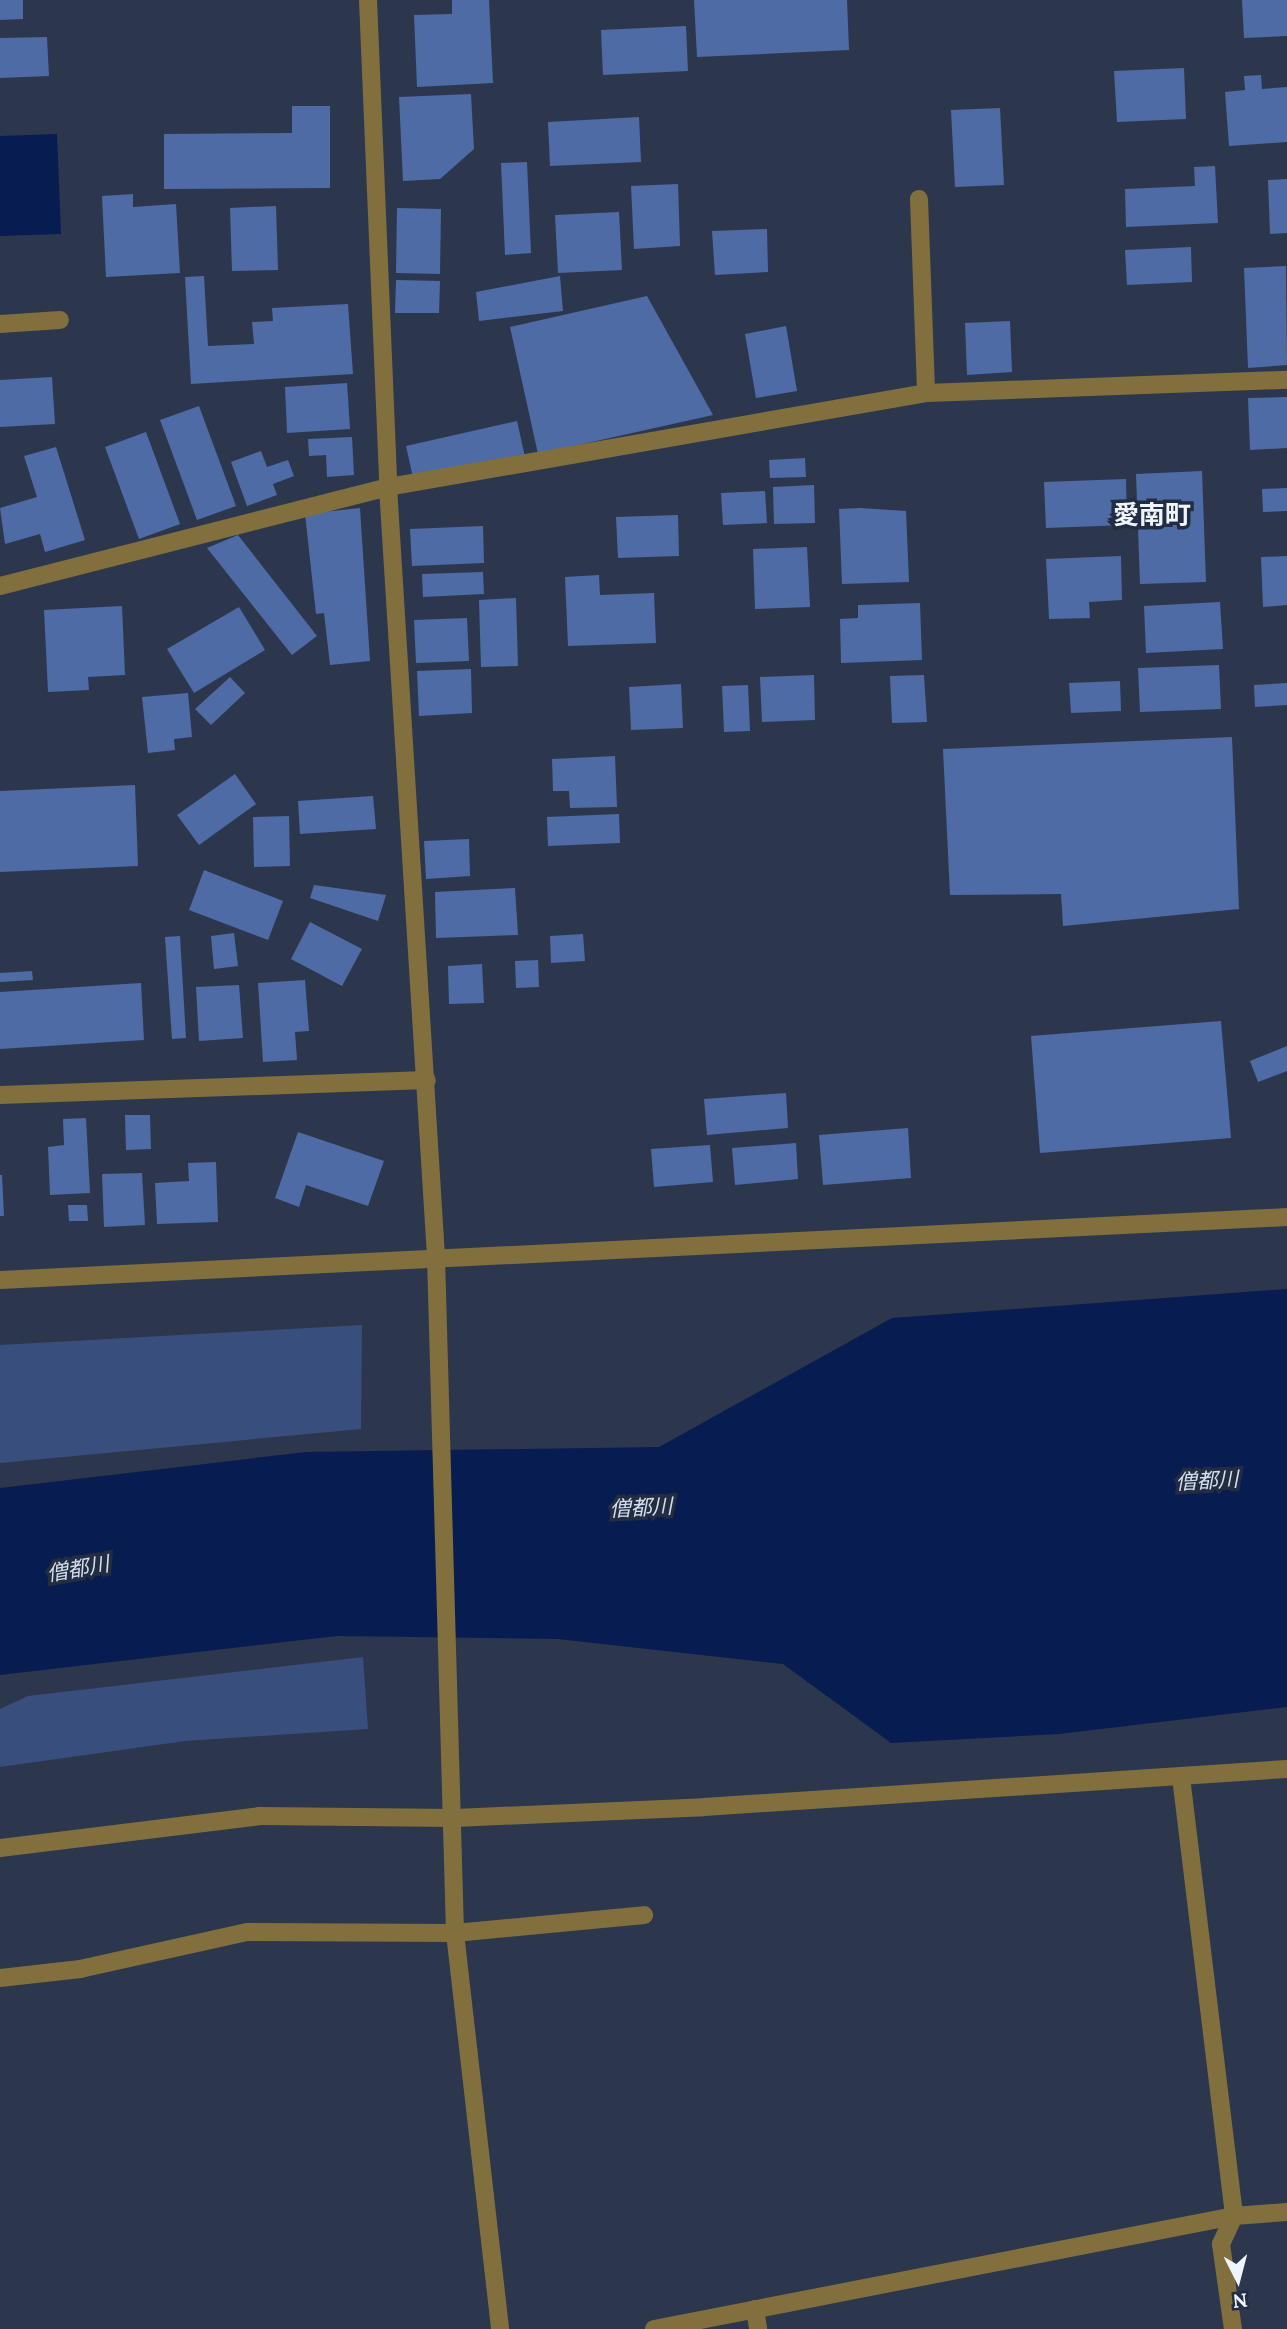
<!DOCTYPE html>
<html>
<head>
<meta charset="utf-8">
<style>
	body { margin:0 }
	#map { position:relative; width:1287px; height:2329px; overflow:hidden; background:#2c374d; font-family:Lora,"Noto Sans JP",serif }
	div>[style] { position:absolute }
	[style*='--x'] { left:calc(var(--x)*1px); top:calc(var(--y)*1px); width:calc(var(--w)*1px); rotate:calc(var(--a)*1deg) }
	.green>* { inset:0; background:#384e7d }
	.water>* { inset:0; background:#071c50 }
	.building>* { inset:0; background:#4e6ba6 }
	.minor>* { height:18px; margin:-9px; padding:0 9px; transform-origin:9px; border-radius:9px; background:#81703e }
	span { translate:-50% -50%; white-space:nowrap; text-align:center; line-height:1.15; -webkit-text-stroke:7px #222d42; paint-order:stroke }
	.water-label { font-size:21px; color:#d4ddee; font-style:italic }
	.district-label { font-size:26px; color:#eff4fd; font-weight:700 }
	.north { position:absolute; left:1203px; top:2245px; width:70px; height:70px; -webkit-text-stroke:5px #222d42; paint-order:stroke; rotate:174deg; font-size:19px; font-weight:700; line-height:28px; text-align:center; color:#eff4fd }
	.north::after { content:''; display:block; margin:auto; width:24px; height:32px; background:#eff4fd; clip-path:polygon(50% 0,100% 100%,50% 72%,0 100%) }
</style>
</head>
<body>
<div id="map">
	<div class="green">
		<div style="clip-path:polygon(362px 1325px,361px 1429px,0 1463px,0 1345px)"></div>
		<div style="clip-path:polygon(363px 1657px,368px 1729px,185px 1741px,0 1767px,0 1709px,28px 1696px)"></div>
	</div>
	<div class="water">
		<div style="clip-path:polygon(57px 134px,61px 234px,0 236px,0 136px)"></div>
		<div style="clip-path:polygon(1287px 1289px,1287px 1707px,1059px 1734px,891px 1743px,783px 1664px,558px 1639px,337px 1636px,0 1675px,0 1488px,306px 1452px,659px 1447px,892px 1318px)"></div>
	</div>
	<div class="building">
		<div style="clip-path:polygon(0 0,23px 0,23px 19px,0 20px)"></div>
		<div style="clip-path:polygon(452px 0,489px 0,493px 83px,417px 87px,414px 15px,452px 14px)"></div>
		<div style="clip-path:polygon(694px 0,847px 0,849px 50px,697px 57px)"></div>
		<div style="clip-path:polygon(1242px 0,1287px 0,1287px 36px,1244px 38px)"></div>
		<div style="clip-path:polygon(686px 26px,688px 71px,603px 75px,601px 30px)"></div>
		<div style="clip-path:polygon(47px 37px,49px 76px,0 78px,0 38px)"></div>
		<div style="clip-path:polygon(1184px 68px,1186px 119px,1117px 122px,1114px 71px)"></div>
		<div style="clip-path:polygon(1261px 75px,1262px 89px,1287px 87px,1287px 142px,1229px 146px,1225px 92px,1245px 90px,1244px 76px)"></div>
		<div style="clip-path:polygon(471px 94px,474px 149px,440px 179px,403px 181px,399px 97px)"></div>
		<div style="clip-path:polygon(292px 106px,330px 106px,330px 188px,164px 189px,164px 134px,292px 133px)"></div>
		<div style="clip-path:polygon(1000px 108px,1004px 185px,955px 187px,951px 110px)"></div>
		<div style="clip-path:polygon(639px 117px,641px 162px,550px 166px,548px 122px)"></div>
		<div style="clip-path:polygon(527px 162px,531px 253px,505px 255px,501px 163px)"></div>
		<div style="clip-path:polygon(1215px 166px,1218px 223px,1126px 227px,1125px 189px,1195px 186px,1194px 167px)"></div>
		<div style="clip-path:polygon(1287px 179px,1287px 233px,1270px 234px,1268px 180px)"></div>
		<div style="clip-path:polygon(678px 184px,680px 246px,634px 249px,631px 186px)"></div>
		<div style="clip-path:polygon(133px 194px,133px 207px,176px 204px,180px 273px,106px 277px,102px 196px)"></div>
		<div style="clip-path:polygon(276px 206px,278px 270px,232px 271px,230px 208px)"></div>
		<div style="clip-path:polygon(397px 208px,441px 209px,440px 274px,396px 273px)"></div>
		<div style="clip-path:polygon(619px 212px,622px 270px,558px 273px,555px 215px)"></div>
		<div style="clip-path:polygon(767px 229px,768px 272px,715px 275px,712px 231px)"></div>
		<div style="clip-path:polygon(1191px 247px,1192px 282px,1127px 285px,1125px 250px)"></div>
		<div style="clip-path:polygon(1286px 266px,1287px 365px,1248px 368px,1244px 268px)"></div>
		<div style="clip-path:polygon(204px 276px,208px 346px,254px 344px,252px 322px,273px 321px,272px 308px,348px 304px,353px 374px,191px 384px,185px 277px)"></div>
		<div style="clip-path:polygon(560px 276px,563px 311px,479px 321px,476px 292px)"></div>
		<div style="clip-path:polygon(396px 280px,440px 281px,439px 313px,395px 313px)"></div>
		<div style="clip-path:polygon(647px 296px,713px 415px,538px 454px,510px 327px)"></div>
		<div style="clip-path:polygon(1010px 321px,1012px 372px,967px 375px,965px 323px)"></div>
		<div style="clip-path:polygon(786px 326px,797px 391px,756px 398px,745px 334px)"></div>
		<div style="clip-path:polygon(52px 377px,55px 424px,0 427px,0 380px)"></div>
		<div style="clip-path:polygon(347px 383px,350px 429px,287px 433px,285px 387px)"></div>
		<div style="clip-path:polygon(1287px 397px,1287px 448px,1250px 450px,1248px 398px)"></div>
		<div style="clip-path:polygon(199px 406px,236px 506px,197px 520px,160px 420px)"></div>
		<div style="clip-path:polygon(517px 421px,525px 457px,414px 482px,406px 446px)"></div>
		<div style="clip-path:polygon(146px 432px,180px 524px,139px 539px,105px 447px)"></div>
		<div style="clip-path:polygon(352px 437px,354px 475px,327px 477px,326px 455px,309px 456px,308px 439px)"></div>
		<div style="clip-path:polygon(56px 447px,85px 540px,45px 552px,40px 534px,5px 544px,0 508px,37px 497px,24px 456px)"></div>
		<div style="clip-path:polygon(261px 451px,267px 467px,288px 460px,294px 476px,273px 484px,277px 495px,247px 506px,231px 462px)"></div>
		<div style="clip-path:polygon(805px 458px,806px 477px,770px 478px,769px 460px)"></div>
		<div style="clip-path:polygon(1202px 471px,1206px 582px,1140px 584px,1136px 474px)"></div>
		<div style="clip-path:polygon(1126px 479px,1127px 525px,1046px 528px,1044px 482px)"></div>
		<div style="clip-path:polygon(814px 485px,815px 523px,774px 524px,773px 487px)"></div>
		<div style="clip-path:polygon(1287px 488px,1287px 511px,1263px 512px,1262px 489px)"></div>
		<div style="clip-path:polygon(765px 491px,767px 523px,723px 525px,721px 493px)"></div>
		<div style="clip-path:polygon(360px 508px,370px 661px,330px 665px,324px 613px,316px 614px,305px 514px)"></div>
		<div style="clip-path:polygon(860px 508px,906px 511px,909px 582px,842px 584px,839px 509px)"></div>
		<div style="clip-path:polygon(678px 515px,679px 556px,618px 558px,616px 517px)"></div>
		<div style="clip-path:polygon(483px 526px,484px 563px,412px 566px,410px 529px)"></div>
		<div style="clip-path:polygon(238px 535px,317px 636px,292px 655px,207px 548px)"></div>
		<div style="clip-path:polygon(807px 547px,810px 607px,755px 609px,753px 549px)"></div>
		<div style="clip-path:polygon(1121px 556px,1122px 600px,1089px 602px,1090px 618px,1049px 619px,1046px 559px)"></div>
		<div style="clip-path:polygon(1287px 556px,1287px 605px,1263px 607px,1261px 557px)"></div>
		<div style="clip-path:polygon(483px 572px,484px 594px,423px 597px,422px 574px)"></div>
		<div style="clip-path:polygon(599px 575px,600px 595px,654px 593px,656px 643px,568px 646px,565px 577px)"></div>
		<div style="clip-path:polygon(516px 598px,518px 666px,481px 667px,479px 600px)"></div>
		<div style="clip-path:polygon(1220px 602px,1223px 649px,1146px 653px,1144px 606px)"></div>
		<div style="clip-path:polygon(920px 603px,922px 660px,841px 663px,840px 619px,858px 618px,858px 605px)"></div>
		<div style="clip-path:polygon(122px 606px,125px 675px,88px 677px,89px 690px,48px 692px,44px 610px)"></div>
		<div style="clip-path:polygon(239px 607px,265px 650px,194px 693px,167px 649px)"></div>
		<div style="clip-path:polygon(467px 618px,469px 661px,416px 663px,414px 620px)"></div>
		<div style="clip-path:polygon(1219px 665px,1221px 709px,1140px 712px,1138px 668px)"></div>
		<div style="clip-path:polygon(471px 669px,472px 713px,419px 716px,417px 671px)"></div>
		<div style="clip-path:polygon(814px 675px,815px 720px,762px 722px,760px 677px)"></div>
		<div style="clip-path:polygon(924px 675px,927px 722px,892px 723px,890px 676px)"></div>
		<div style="clip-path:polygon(230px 677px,245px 693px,211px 725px,195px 709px)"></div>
		<div style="clip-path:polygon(1120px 681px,1121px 711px,1071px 713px,1069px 683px)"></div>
		<div style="clip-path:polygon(1287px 683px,1287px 705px,1255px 707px,1254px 685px)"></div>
		<div style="clip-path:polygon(681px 684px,683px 728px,631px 730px,629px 687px)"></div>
		<div style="clip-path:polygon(748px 685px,750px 731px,724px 732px,722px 686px)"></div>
		<div style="clip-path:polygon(188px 693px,192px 737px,174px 739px,175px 750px,148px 753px,142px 697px)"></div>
		<div style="clip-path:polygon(1232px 737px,1239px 909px,1063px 926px,1061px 894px,950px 895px,943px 749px)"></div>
		<div style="clip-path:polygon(615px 756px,617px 807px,570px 808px,569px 791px,553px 791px,552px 759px)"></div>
		<div style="clip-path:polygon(235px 774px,256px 804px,199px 845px,177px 815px)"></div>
		<div style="clip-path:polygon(135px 785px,138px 866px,0 872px,0 791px)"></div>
		<div style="clip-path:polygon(373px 796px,376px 829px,300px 834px,298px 801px)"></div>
		<div style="clip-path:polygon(619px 814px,620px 843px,548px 846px,547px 817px)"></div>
		<div style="clip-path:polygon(289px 816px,290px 866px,254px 867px,253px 817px)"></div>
		<div style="clip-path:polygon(469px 839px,470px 876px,426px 879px,424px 841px)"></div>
		<div style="clip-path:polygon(204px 870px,283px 901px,268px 940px,189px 910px)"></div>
		<div style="clip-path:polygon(314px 885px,386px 895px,378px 921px,310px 898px)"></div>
		<div style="clip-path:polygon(515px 888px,518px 935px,436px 938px,435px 892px)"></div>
		<div style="clip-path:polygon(310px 922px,362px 949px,342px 986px,291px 959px)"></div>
		<div style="clip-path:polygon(234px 933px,238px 966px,214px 969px,211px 936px)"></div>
		<div style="clip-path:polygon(583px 934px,585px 961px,551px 963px,550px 936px)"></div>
		<div style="clip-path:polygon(180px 936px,186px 1038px,172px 1039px,165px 937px)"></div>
		<div style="clip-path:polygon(538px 960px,539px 987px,516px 988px,515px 961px)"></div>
		<div style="clip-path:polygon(482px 964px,484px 1003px,449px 1004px,448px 966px)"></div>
		<div style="clip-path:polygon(32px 971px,33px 980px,0 982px,0 973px)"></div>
		<div style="clip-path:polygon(305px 980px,309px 1031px,295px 1032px,297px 1060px,263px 1062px,258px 983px)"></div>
		<div style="clip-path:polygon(141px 983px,144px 1040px,0 1049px,0 992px)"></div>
		<div style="clip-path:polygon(239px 985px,243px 1038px,199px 1041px,196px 987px)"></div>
		<div style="clip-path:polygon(1221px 1021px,1231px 1138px,1040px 1153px,1031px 1036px)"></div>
		<div style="clip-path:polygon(1287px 1046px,1287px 1071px,1258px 1082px,1250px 1061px)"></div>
		<div style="clip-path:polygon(786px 1093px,788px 1128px,707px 1135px,704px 1099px)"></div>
		<div style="clip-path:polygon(125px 1115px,150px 1115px,151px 1149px,126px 1150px)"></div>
		<div style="clip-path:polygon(86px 1118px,90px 1193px,50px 1195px,48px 1147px,64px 1145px,63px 1119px)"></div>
		<div style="clip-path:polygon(908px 1128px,911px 1178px,823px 1185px,819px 1135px)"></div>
		<div style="clip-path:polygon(298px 1132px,384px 1161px,368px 1206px,306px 1185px,299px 1207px,275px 1198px)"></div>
		<div style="clip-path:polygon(796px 1143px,798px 1179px,735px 1185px,732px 1148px)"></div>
		<div style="clip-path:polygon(710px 1145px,713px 1182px,654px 1187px,651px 1149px)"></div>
		<div style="clip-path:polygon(216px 1162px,218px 1222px,157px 1224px,155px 1183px,189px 1181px,188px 1163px)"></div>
		<div style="clip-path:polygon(142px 1173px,145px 1225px,104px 1227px,102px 1174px)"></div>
		<div style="clip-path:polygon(0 1175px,2px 1175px,4px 1216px,0 1216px)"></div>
		<div style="clip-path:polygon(68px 1205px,87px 1205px,88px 1221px,69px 1221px)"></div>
	</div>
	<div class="minor">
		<div style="--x:368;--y:0;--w:487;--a:87.6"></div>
		<div style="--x:388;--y:487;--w:771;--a:86.43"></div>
		<div style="--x:436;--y:1257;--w:676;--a:88.39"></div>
		<div style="--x:455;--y:1933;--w:399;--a:83.5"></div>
		<div style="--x:919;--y:199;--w:194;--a:87.9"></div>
		<div style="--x:0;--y:324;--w:60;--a:-3.8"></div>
		<div style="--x:0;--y:586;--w:400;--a:-14.3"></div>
		<div style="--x:388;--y:487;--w:546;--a:-9.91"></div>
		<div style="--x:926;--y:393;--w:361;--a:-2.1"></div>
		<div style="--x:0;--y:1095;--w:427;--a:-2"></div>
		<div style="--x:0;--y:1280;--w:1289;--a:-2.8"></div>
		<div style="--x:1181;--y:1777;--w:442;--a:83.1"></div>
		<div style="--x:1234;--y:2216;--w:31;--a:115"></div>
		<div style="--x:1221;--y:2244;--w:86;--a:82"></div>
		<div style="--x:0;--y:1848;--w:261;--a:-7"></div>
		<div style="--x:259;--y:1816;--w:196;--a:0.6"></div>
		<div style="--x:455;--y:1818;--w:249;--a:-2.5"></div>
		<div style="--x:704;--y:1807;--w:584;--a:-3.73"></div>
		<div style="--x:0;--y:1978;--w:81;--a:-6.4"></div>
		<div style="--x:80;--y:1969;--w:171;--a:-12.5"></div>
		<div style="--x:247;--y:1932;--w:208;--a:0.3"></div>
		<div style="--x:455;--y:1933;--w:190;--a:-5.4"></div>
		<div style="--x:755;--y:2309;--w:20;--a:81"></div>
		<div style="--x:654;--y:2329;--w:591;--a:-11.02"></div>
		<div style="--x:1234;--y:2216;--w:53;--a:-4.3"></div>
	</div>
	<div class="water-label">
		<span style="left:1207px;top:1481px;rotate:-3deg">僧都川</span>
		<span style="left:641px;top:1508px;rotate:-3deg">僧都川</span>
		<span style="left:78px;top:1569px;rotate:-10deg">僧都川</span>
	</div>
	<div class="district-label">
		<span style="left:1152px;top:515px">愛南町</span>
	</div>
	<div class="north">N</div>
</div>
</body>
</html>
